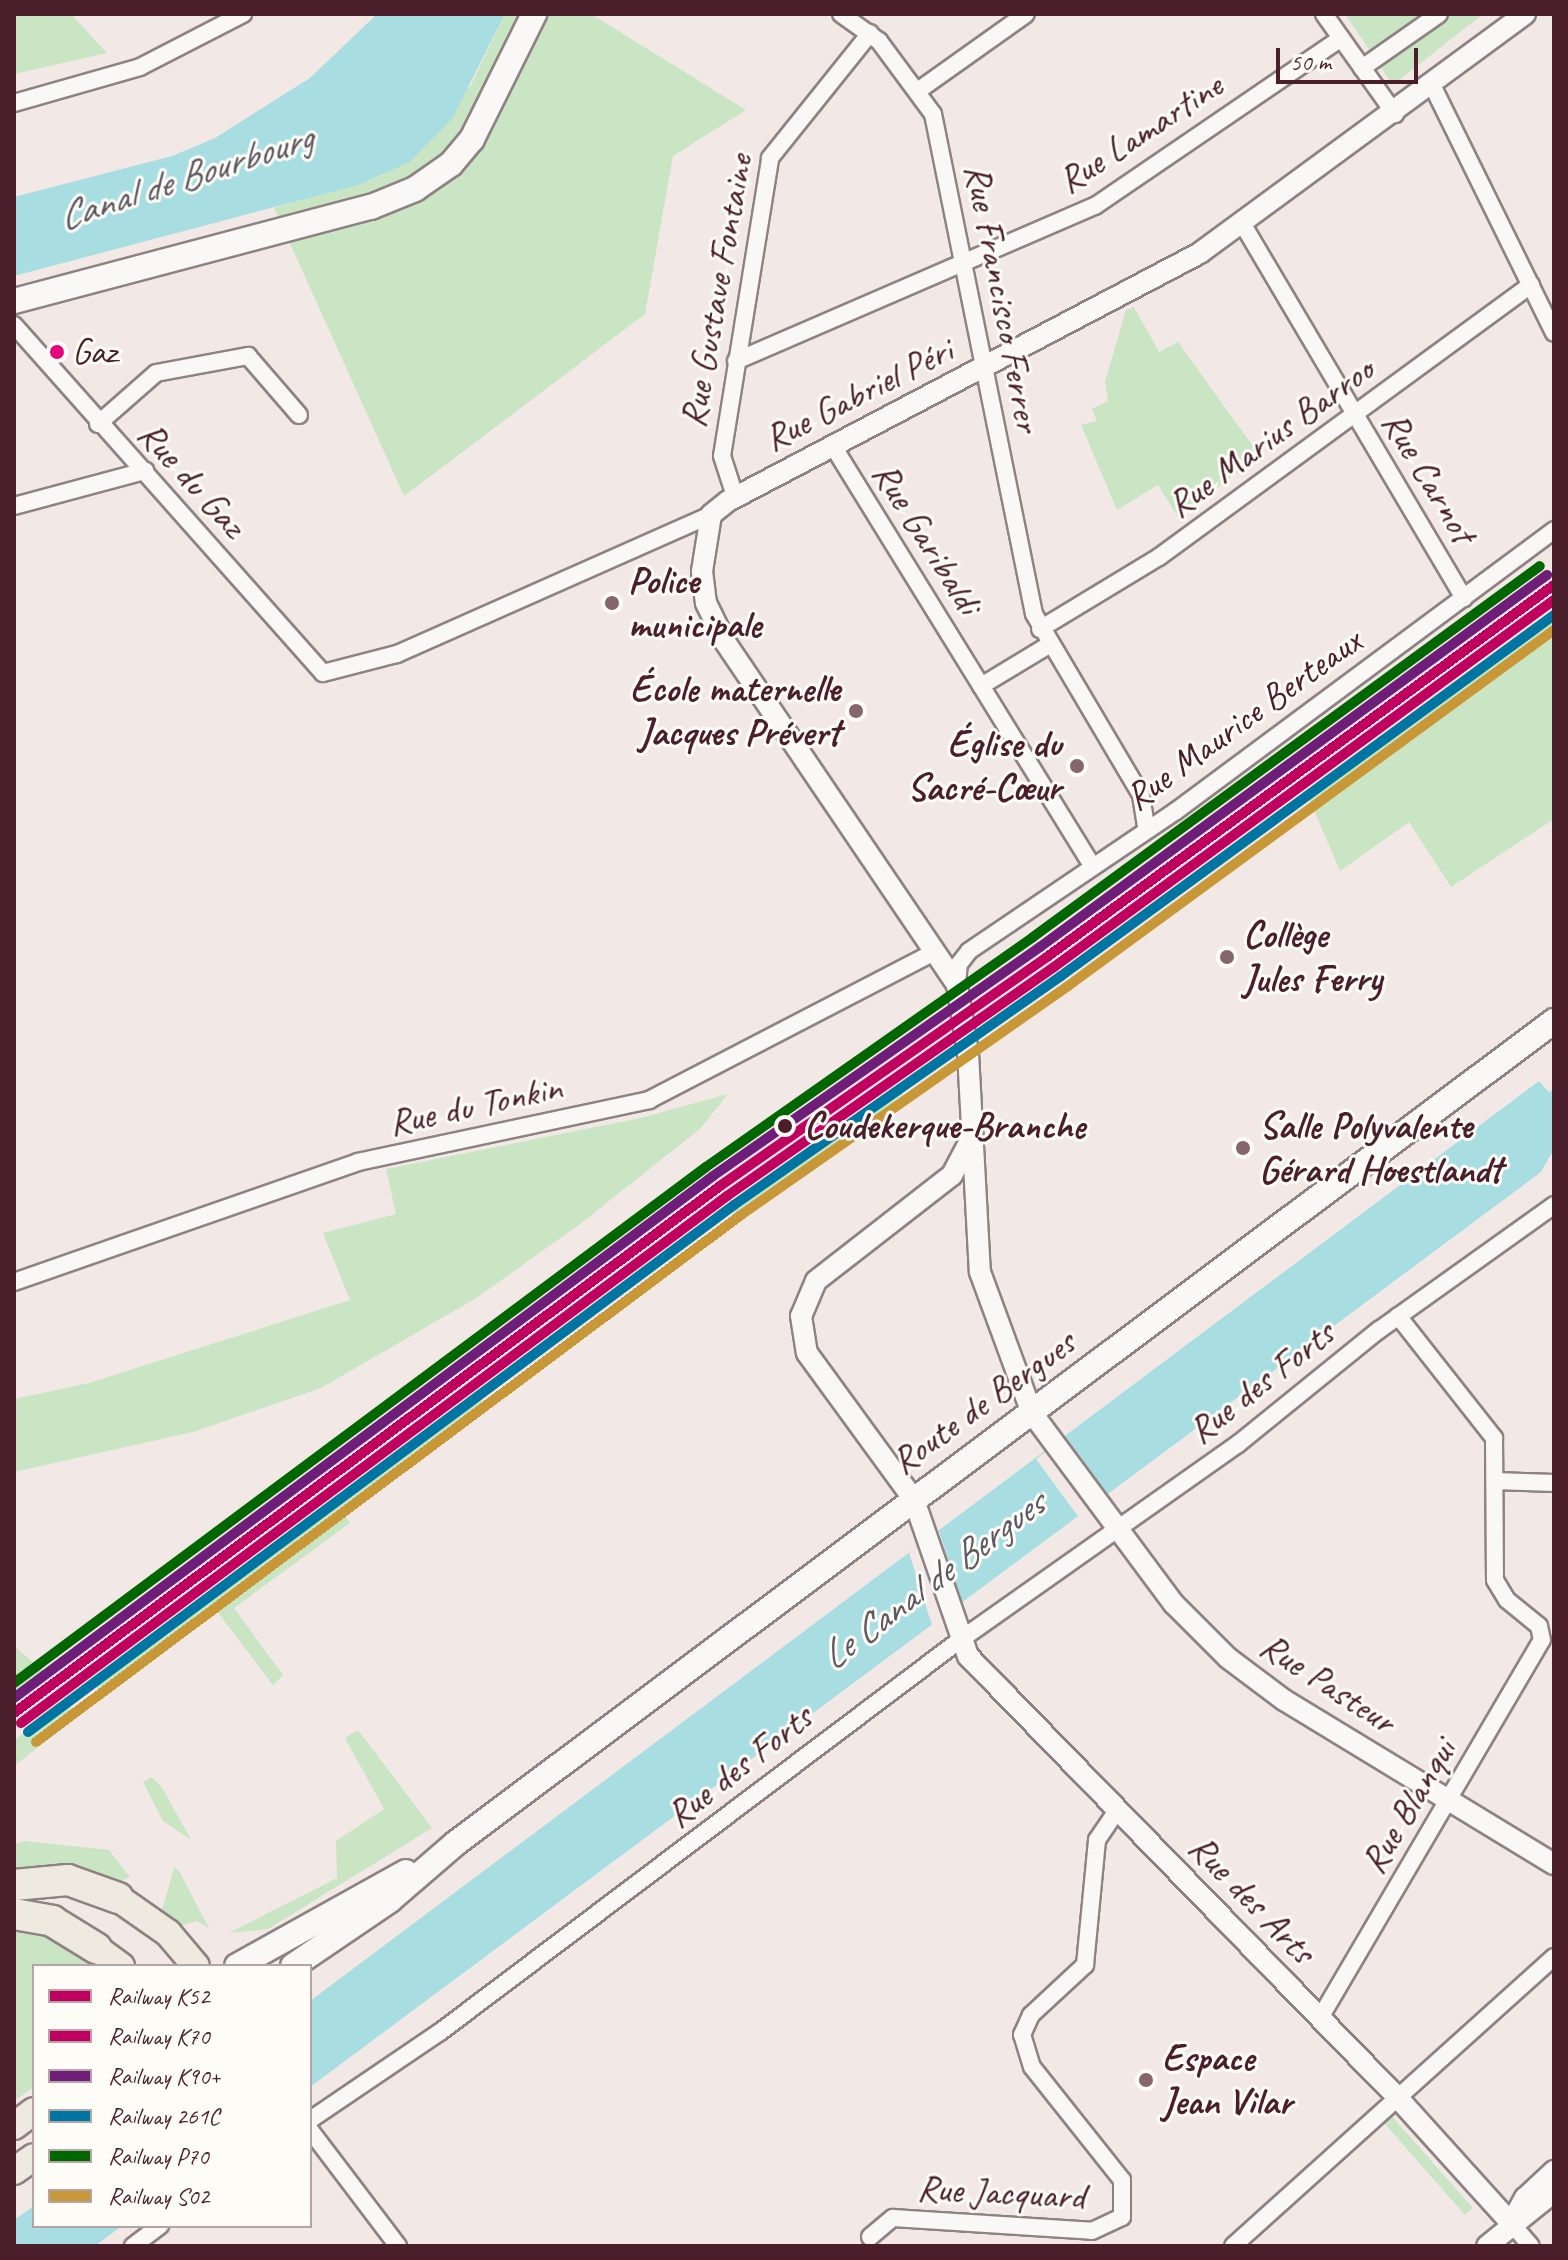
<!DOCTYPE html>
<html>
<head>
<meta charset="utf-8">
<style>
	body { margin:0 }
	#map { position:relative; width:1568px; height:2260px; overflow:hidden; background:#f2e9e6; font-family:Caveat,sans-serif }
	div>[style] { position:absolute }
	[style*='--x'] { left:calc(var(--x)*1px); top:calc(var(--y)*1px); width:calc(var(--w)*1px); rotate:calc(var(--a)*1deg) }
	.green>* { inset:0; background:#c9e5c4 }
	.water>* { inset:0; background:#a8dee1 }
	.pier>* { inset:0; background:#f2e9e6 }
	.roads { filter:drop-shadow(2px 0 #8e8282) drop-shadow(-2px 0 #8e8282) drop-shadow(0 2px #8e8282) drop-shadow(0 -2px #8e8282) }
	.minor>* { height:16px; margin:-8px; padding:0 8px; transform-origin:8px; border-radius:8px; background:#faf8f6 }
	.tertiary>* { height:20px; margin:-10px; padding:0 10px; transform-origin:10px; border-radius:10px; background:#faf8f6 }
	.secondary>* { height:24px; margin:-12px; padding:0 12px; transform-origin:12px; border-radius:12px; background:#faf8f6 }
	.primary>* { height:26px; margin:-13px; padding:0 13px; transform-origin:13px; border-radius:13px; background:#efeadf }
	.motorway>* { height:30px; margin:-15px; padding:0 15px; transform-origin:15px; border-radius:15px; background:#efeadf }
	.rail-1>* { height:10px; margin:-5px; padding:0 5px; transform-origin:5px; border-radius:5px; background:#bf005f }
	.rail-2>* { height:10px; margin:-5px; padding:0 5px; transform-origin:5px; border-radius:5px; background:#bf005f }
	.rail-3>* { height:10px; margin:-5px; padding:0 5px; transform-origin:5px; border-radius:5px; background:#6e1e78 }
	.rail-4>* { height:10px; margin:-5px; padding:0 5px; transform-origin:5px; border-radius:5px; background:#0075a1 }
	.rail-5>* { height:10px; margin:-5px; padding:0 5px; transform-origin:5px; border-radius:5px; background:#060 }
	.rail-6>* { height:10px; margin:-5px; padding:0 5px; transform-origin:5px; border-radius:5px; background:#c89737 }
	.dots>* { width:22px; height:22px; translate:-50% -50%; box-sizing:border-box; border:4px solid #fdfcf7; border-radius:50% }
	span { translate:-50% -50%; white-space:nowrap; text-align:center; line-height:1.15; -webkit-text-stroke:6px #fdfcf7; paint-order:stroke }
	.bus-label { font-size:36px; color:#4a1f2b }
	.left { translate:0 -50%; text-align:left }
	.street-label { font-size:38px; color:#4a1f2b }
	.poi-label { font-size:38px; color:#4a1f2b; font-weight:700 }
	.right { translate:-100% -50%; text-align:right }
	.stop-label { font-size:38px; color:#4a1f2b; font-weight:700 }
	.water-label { font-size:40px; color:#5d5761; font-style:italic }
	.frame { position:absolute; inset:0; border:16px solid #4a1f2b; pointer-events:none }
	.legend { position:absolute; left:32px; top:1964px; width:280px; height:264px; box-sizing:border-box; background:#fdfcf7; border:2px solid #b5a4a5; margin:0; padding:10px 14px; list-style:none; font-size:24px; color:#4a1f2b }
	.legend li { display:flex; align-items:center; gap:16px; height:40px }
	.legend b { width:40px; border:2px solid #b5a4a5 }
	.scale { position:absolute; left:1276px; top:48px; width:142px; height:36px; box-sizing:border-box; border:4px solid #4a1f2b; border-top:0; padding-left:10px; font-size:24px; line-height:28px; white-space:nowrap; color:#4a1f2b; -webkit-text-stroke:6px #fdfcf7; paint-order:stroke }
</style>
</head>
<body>
<div id="map">
	<div class="green">
		<div style="clip-path:polygon(14px 14px,71px 14px,107px 53px,14px 74px)"></div>
		<div style="clip-path:polygon(505px 14px,591px 14px,746px 110px,673px 156px,645px 314px,404px 496px,274px 208px,381px 176px,471px 85px)"></div>
		<div style="clip-path:polygon(1345px 14px,1483px 14px,1393px 85px)"></div>
		<div style="clip-path:polygon(1134px 307px,1159px 352px,1178px 342px,1260px 456px,1178px 517px,1158px 485px,1117px 510px,1081px 425px,1097px 421px,1092px 409px,1108px 401px,1105px 382px,1126px 310px)"></div>
		<div style="clip-path:polygon(1554px 613px,1554px 819px,1451px 887px,1409px 822px,1340px 871px,1306px 792px)"></div>
		<div style="clip-path:polygon(894px 1090px,904px 1094px,737px 1219px,730px 1209px)"></div>
		<div style="clip-path:polygon(728px 1094px,701px 1128px,580px 1224px,478px 1297px,321px 1388px,193px 1432px,14px 1472px,14px 1399px,89px 1383px,350px 1300px,323px 1233px,396px 1214px,386px 1169px,641px 1118px)"></div>
		<div style="clip-path:polygon(477px 1395px,486px 1407px,343px 1513px,350px 1523px,234px 1608px,283px 1675px,273px 1685px,216px 1610px,100px 1694px,93px 1681px)"></div>
		<div style="clip-path:polygon(14px 1646px,47px 1674px,14px 1699px)"></div>
		<div style="clip-path:polygon(68px 1701px,76px 1718px,14px 1766px,14px 1740px)"></div>
		<div style="clip-path:polygon(358px 1730px,432px 1828px,268px 1929px,229px 1933px,337px 1878px,336px 1841px,384px 1809px,345px 1738px)"></div>
		<div style="clip-path:polygon(152px 1777px,163px 1789px,191px 1840px,163px 1821px,143px 1782px)"></div>
		<div style="clip-path:polygon(25px 1841px,109px 1850px,130px 1877px,114px 1884px,56px 1866px,14px 1871px,14px 1844px)"></div>
		<div style="clip-path:polygon(174px 1868px,179px 1871px,209px 1928px,197px 1921px,173px 1928px,162px 1910px)"></div>
		<div style="clip-path:polygon(14px 1927px,55px 1933px,109px 1966px,34px 1966px,34px 2087px,14px 2101px)"></div>
		<div style="clip-path:polygon(1388px 2112px,1473px 2208px,1465px 2215px,1384px 2123px,1370px 2128px)"></div>
	</div>
	<div class="water">
		<div style="clip-path:polygon(377px 14px,505px 14px,452px 119px,410px 162px,358px 185px,14px 276px,14px 197px,172px 156px,215px 138px,310px 78px)"></div>
		<div style="clip-path:polygon(1539px 1081px,1549px 1092px,1554px 1089px,1554px 1149px,1541px 1172px,310px 2087px,310px 2001px)"></div>
		<div style="clip-path:polygon(34px 2206px,34px 2226px,122px 2226px,95px 2246px,14px 2246px,14px 2220px)"></div>
	</div>
	<div class="pier">
		<div style="clip-path:polygon(1066px 1437px,1110px 1497px,1080px 1519px,1036px 1459px)"></div>
		<div style="clip-path:polygon(939px 1531px,962px 1603px,932px 1625px,909px 1553px)"></div>
	</div>
	<div class="roads">
		<div class="minor">
			<div style="--x:841;--y:14;--w:47;--a:35.4"></div>
			<div style="--x:879;--y:41;--w:91;--a:53.5"></div>
			<div style="--x:933;--y:114;--w:510;--a:78.58"></div>
			<div style="--x:1034;--y:614;--w:210;--a:59.4"></div>
			<div style="--x:1141;--y:795;--w:33;--a:81"></div>
			<div style="--x:1324;--y:14;--w:123;--a:54.6"></div>
			<div style="--x:1362;--y:68;--w:94;--a:-35"></div>
			<div style="--x:1432;--y:85;--w:276;--a:63.8"></div>
			<div style="--x:919;--y:90;--w:131;--a:-35.4"></div>
			<div style="--x:14;--y:103;--w:131;--a:-15.9"></div>
			<div style="--x:140;--y:67;--w:116;--a:-27.2"></div>
			<div style="--x:1242;--y:223;--w:436;--a:59.4"></div>
			<div style="--x:14;--y:325;--w:465;--a:48.4"></div>
			<div style="--x:323;--y:673;--w:76;--a:-14.4"></div>
			<div style="--x:397;--y:654;--w:343;--a:-23.9"></div>
			<div style="--x:736;--y:361;--w:391;--a:-23.4"></div>
			<div style="--x:1095;--y:206;--w:298;--a:-34.3"></div>
			<div style="--x:98;--y:424;--w:77;--a:-41.3"></div>
			<div style="--x:156;--y:373;--w:94;--a:-10.5"></div>
			<div style="--x:248;--y:356;--w:78;--a:49.2"></div>
			<div style="--x:833;--y:446;--w:493;--a:58.3"></div>
			<div style="--x:735;--y:496;--w:42;--a:-108"></div>
			<div style="--x:722;--y:456;--w:302;--a:-80.8"></div>
			<div style="--x:770;--y:158;--w:160;--a:-51.3"></div>
			<div style="--x:14;--y:506;--w:136;--a:-15"></div>
			<div style="--x:1040;--y:629;--w:139;--a:-31.2"></div>
			<div style="--x:1159;--y:557;--w:461;--a:-36.2"></div>
			<div style="--x:981;--y:686;--w:79;--a:-31.1"></div>
			<div style="--x:957;--y:985;--w:21;--a:-85"></div>
			<div style="--x:959;--y:964;--w:16;--a:-52"></div>
			<div style="--x:969;--y:951;--w:250;--a:-34.1"></div>
			<div style="--x:1176;--y:811;--w:471;--a:-36.6"></div>
			<div style="--x:14;--y:1282;--w:364;--a:-19.2"></div>
			<div style="--x:358;--y:1162;--w:298;--a:-12"></div>
			<div style="--x:649;--y:1100;--w:318;--a:-27.4"></div>
			<div style="--x:1495;--y:1481;--w:59;--a:1.9"></div>
			<div style="--x:1320;--y:2018;--w:438;--a:-59.6"></div>
			<div style="--x:1542;--y:1640;--w:14;--a:-102"></div>
			<div style="--x:1539;--y:1626;--w:41;--a:-140.9"></div>
			<div style="--x:1507;--y:1600;--w:23;--a:-121"></div>
			<div style="--x:1495;--y:1580;--w:142;--a:-90.4"></div>
			<div style="--x:1494;--y:1438;--w:155;--a:-128.2"></div>
			<div style="--x:310;--y:2120;--w:157;--a:-34.1"></div>
			<div style="--x:440;--y:2032;--w:651;--a:-37.01"></div>
			<div style="--x:960;--y:1640;--w:340;--a:-35.2"></div>
			<div style="--x:1238;--y:1444;--w:181;--a:-39"></div>
			<div style="--x:1379;--y:1330;--w:215;--a:-35.5"></div>
			<div style="--x:310;--y:2130;--w:146;--a:52.8"></div>
			<div style="--x:1511;--y:2223;--w:30;--a:49"></div>
			<div style="--x:870;--y:2237;--w:30;--a:-40"></div>
			<div style="--x:893;--y:2218;--w:199;--a:3.7"></div>
			<div style="--x:1092;--y:2231;--w:33;--a:-25"></div>
			<div style="--x:1122;--y:2217;--w:37;--a:-90"></div>
			<div style="--x:1122;--y:2180;--w:144;--a:-128.5"></div>
			<div style="--x:1032;--y:2067;--w:34;--a:-107"></div>
			<div style="--x:1022;--y:2035;--w:22;--a:-66"></div>
			<div style="--x:1031;--y:2015;--w:74;--a:-42.8"></div>
			<div style="--x:1085;--y:1965;--w:126;--a:-84.5"></div>
			<div style="--x:1097;--y:1840;--w:36;--a:-56"></div>
			<div style="--x:133;--y:2246;--w:34;--a:-37"></div>
			<div style="--x:1233;--y:2246;--w:432;--a:-42"></div>
		</div>
		<div class="tertiary">
			<div style="--x:1525;--y:14;--w:403;--a:143.7"></div>
			<div style="--x:1200;--y:253;--w:533;--a:152.28"></div>
			<div style="--x:728;--y:501;--w:22;--a:141"></div>
			<div style="--x:711;--y:515;--w:57;--a:99.1"></div>
			<div style="--x:702;--y:571;--w:32;--a:83"></div>
			<div style="--x:706;--y:603;--w:43;--a:64"></div>
			<div style="--x:725;--y:642;--w:414;--a:55.9"></div>
			<div style="--x:957;--y:985;--w:69;--a:80.8"></div>
			<div style="--x:968;--y:1053;--w:219;--a:86.9"></div>
			<div style="--x:980;--y:1272;--w:150;--a:69.8"></div>
			<div style="--x:1032;--y:1413;--w:238;--a:53.4"></div>
			<div style="--x:1174;--y:1604;--w:76;--a:45"></div>
			<div style="--x:1228;--y:1658;--w:70;--a:36.9"></div>
			<div style="--x:1284;--y:1700;--w:316;--a:31.3"></div>
			<div style="--x:971;--y:1139;--w:41;--a:117.8"></div>
			<div style="--x:952;--y:1175;--w:172;--a:142.1"></div>
			<div style="--x:816;--y:1281;--w:38;--a:113"></div>
			<div style="--x:801;--y:1316;--w:37;--a:81"></div>
			<div style="--x:807;--y:1353;--w:182;--a:53.9"></div>
			<div style="--x:914;--y:1500;--w:165;--a:70.9"></div>
			<div style="--x:968;--y:1656;--w:615;--a:45.79"></div>
			<div style="--x:1397;--y:2097;--w:170;--a:47.9"></div>
			<div style="--x:1511;--y:2223;--w:29;--a:-61"></div>
			<div style="--x:1525;--y:2198;--w:40;--a:-43"></div>
			<div style="--x:1487;--y:2246;--w:86;--a:-38.9"></div>
		</div>
		<div class="secondary">
			<div style="--x:14;--y:301;--w:369;--a:-14.8"></div>
			<div style="--x:371;--y:207;--w:48;--a:-22.2"></div>
			<div style="--x:415;--y:189;--w:44;--a:-34.8"></div>
			<div style="--x:451;--y:164;--w:33;--a:-50"></div>
			<div style="--x:472;--y:139;--w:140;--a:-63.6"></div>
			<div style="--x:237;--y:1966;--w:193;--a:-29.1"></div>
			<div style="--x:293;--y:1966;--w:117;--a:-34.2"></div>
			<div style="--x:390;--y:1900;--w:87;--a:-40.8"></div>
			<div style="--x:456;--y:1843;--w:1372;--a:-36.82"></div>
		</div>
		<div class="primary">
			<div style="--x:118;--y:1898;--w:61;--a:35"></div>
			<div style="--x:168;--y:1933;--w:43;--a:49.7"></div>
			<div style="--x:96;--y:1948;--w:31;--a:36"></div>
			<div style="--x:14;--y:2126;--w:25;--a:-37"></div>
			<div style="--x:14;--y:2171;--w:24;--a:-35"></div>
		</div>
		<div class="motorway">
			<div style="--x:14;--y:1885;--w:54;--a:-5.3"></div>
			<div style="--x:68;--y:1880;--w:53;--a:19.8"></div>
			<div style="--x:14;--y:1914;--w:39;--a:10"></div>
			<div style="--x:52;--y:1921;--w:52;--a:31.5"></div>
		</div>
	</div>
	<div class="rail-1">
		<div style="--x:14;--y:1713;--w:881;--a:-36.74"></div>
		<div style="--x:720;--y:1186;--w:399;--a:-35"></div>
		<div style="--x:1047;--y:957;--w:629;--a:-36.27"></div>
	</div>
	<div class="rail-2">
		<div style="--x:21;--y:1723;--w:881;--a:-36.74"></div>
		<div style="--x:727;--y:1196;--w:399;--a:-35"></div>
		<div style="--x:1054;--y:967;--w:620;--a:-36.28"></div>
	</div>
	<div class="rail-3">
		<div style="--x:14;--y:1698;--w:872;--a:-36.75"></div>
		<div style="--x:713;--y:1176;--w:399;--a:-35"></div>
		<div style="--x:1040;--y:947;--w:629;--a:-36.27"></div>
	</div>
	<div class="rail-4">
		<div style="--x:28;--y:1732;--w:881;--a:-36.74"></div>
		<div style="--x:734;--y:1205;--w:399;--a:-35"></div>
		<div style="--x:1061;--y:976;--w:611;--a:-36.21"></div>
	</div>
	<div class="rail-5">
		<div style="--x:14;--y:1683;--w:863;--a:-36.71"></div>
		<div style="--x:706;--y:1167;--w:400;--a:-35.1"></div>
		<div style="--x:1033;--y:937;--w:628;--a:-36.2"></div>
	</div>
	<div class="rail-6">
		<div style="--x:36;--y:1742;--w:880;--a:-36.78"></div>
		<div style="--x:741;--y:1215;--w:399;--a:-35"></div>
		<div style="--x:1068;--y:986;--w:602;--a:-36.22"></div>
	</div>
	<div class="dots">
		<div style="left:57px;top:352px;background:#e5007d"></div>
		<div style="left:612px;top:603px;background:#85666c"></div>
		<div style="left:856px;top:711px;background:#85666c"></div>
		<div style="left:1077px;top:766px;background:#85666c"></div>
		<div style="left:1227px;top:957px;background:#85666c"></div>
		<div style="left:785px;top:1126px;background:#4a1f2b"></div>
		<div style="left:1243px;top:1148px;background:#85666c"></div>
		<div style="left:1146px;top:2080px;background:#85666c"></div>
	</div>
	<div class="bus-label">
		<span class="left" style="left:72px;top:352px">Gaz</span>
	</div>
	<div class="street-label">
		<span style="left:1140px;top:133px;rotate:-33deg">Rue Lamartine</span>
		<span style="left:716px;top:291px;rotate:-80deg">Rue Gustave Fontaine</span>
		<span style="left:1003px;top:298px;rotate:79deg">Rue Francisco Ferrer</span>
		<span style="left:858px;top:394px;rotate:-27deg">Rue Gabriel Péri</span>
		<span style="left:1270px;top:437px;rotate:-36deg">Rue Marius Barroo</span>
		<span style="left:1429px;top:477px;rotate:59deg">Rue Carnot</span>
		<span style="left:192px;top:479px;rotate:48deg">Rue du Gaz</span>
		<span style="left:927px;top:538px;rotate:58deg">Rue Garibaldi</span>
		<span style="left:1243px;top:719px;rotate:-36deg">Rue Maurice Berteaux</span>
		<span style="left:475px;top:1105px;rotate:-12deg">Rue du Tonkin</span>
		<span style="left:1261px;top:1382px;rotate:-38deg">Rue des Forts</span>
		<span style="left:983px;top:1402px;rotate:-36deg">Route de Bergues</span>
		<span style="left:1328px;top:1683px;rotate:33deg">Rue Pasteur</span>
		<span style="left:739px;top:1766px;rotate:-38deg">Rue des Forts</span>
		<span style="left:1408px;top:1806px;rotate:-59deg">Rue Blanqui</span>
		<span style="left:1252px;top:1899px;rotate:46deg">Rue des Arts</span>
		<span style="left:1001px;top:2192px;rotate:3deg">Rue Jacquard</span>
	</div>
	<div class="poi-label">
		<span class="left" style="left:628px;top:603px">Police<br>municipale</span>
		<span class="right" style="left:840px;top:711px">École maternelle<br>Jacques Prévert</span>
		<span class="right" style="left:1061px;top:766px">Église du<br>Sacré-Cœur</span>
		<span class="left" style="left:1243px;top:957px">Collège<br>Jules Ferry</span>
		<span class="left" style="left:1259px;top:1148px">Salle Polyvalente<br>Gérard Hoestlandt</span>
		<span class="left" style="left:1162px;top:2080px">Espace<br>Jean Vilar</span>
	</div>
	<div class="stop-label">
		<span class="left" style="left:804px;top:1126px">Coudekerque-Branche</span>
	</div>
	<div class="water-label">
		<span style="left:185px;top:177px;rotate:-18deg">Canal de Bourbourg</span>
		<span style="left:932px;top:1580px;rotate:-37deg">Le Canal de Bergues</span>
	</div>
	<div class="frame"></div>
	<ul class="legend">
	<li><b style="height:10px;background:#bf005f"></b>Railway K52</li>
	<li><b style="height:10px;background:#bf005f"></b>Railway K70</li>
	<li><b style="height:10px;background:#6e1e78"></b>Railway K90+</li>
	<li><b style="height:10px;background:#0075a1"></b>Railway 261C</li>
	<li><b style="height:10px;background:#060"></b>Railway P70</li>
	<li><b style="height:10px;background:#c89737"></b>Railway S02</li>
	</ul>
	<div class="scale">50 m</div>
</div>
</body>
</html>
